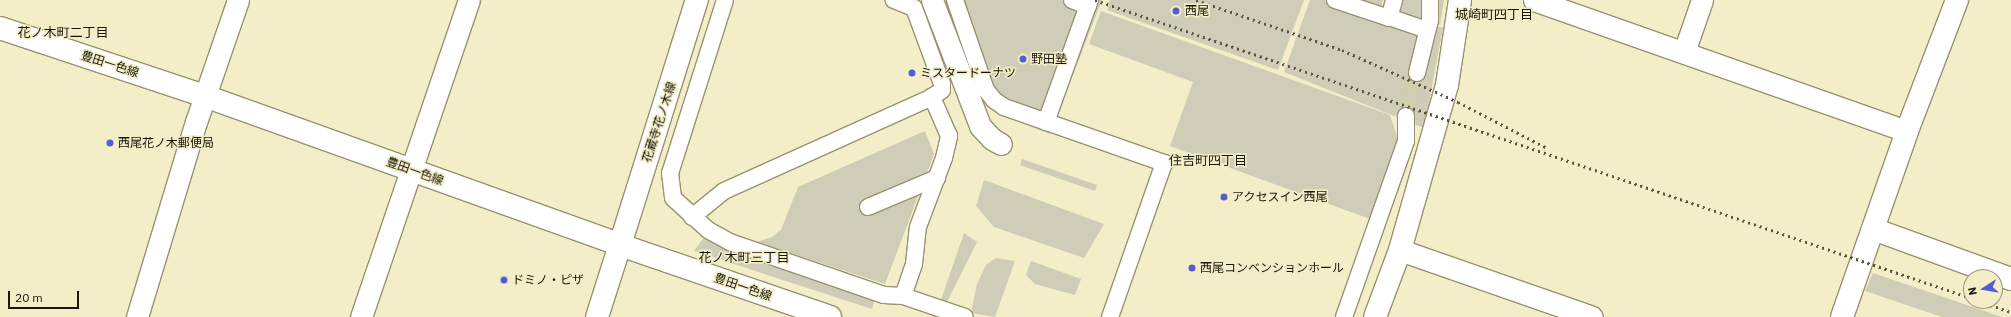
<!DOCTYPE html>
<html>
<head>
<meta charset="utf-8">
<style>
	body { margin:0 }
	#map { position:relative; width:2011px; height:317px; overflow:hidden; background:#f3edc8; font-family:"IBM Plex Sans","Noto Sans JP",sans-serif }
	div>[style] { position:absolute }
	[style*='--x'] { left:calc(var(--x)*1px); top:calc(var(--y)*1px); width:calc(var(--w)*1px); rotate:calc(var(--a)*1deg) }
	.green>* { inset:0; background:#cfccb8 }
	.pedestrian-tunnel>* { height:16px; margin-top:-8px; transform-origin:0; background:repeating-linear-gradient(90deg,#d2cdab 0 16px,transparent 0 24px) }
	.roads { filter:drop-shadow(1px 0 #98926f) drop-shadow(-1px 0 #98926f) drop-shadow(0 1px #98926f) drop-shadow(0 -1px #98926f) }
	.pedestrian>* { height:16px; margin:-8px; padding:0 8px; transform-origin:8px; border-radius:8px; background:#fff }
	.minor>* { height:21px; margin:-10.5px; padding:0 10.5px; transform-origin:10.5px; border-radius:10.5px; background:#fff }
	.tertiary>* { height:22px; margin:-11px; padding:0 11px; transform-origin:11px; border-radius:11px; background:#fff }
	.secondary>* { height:22px; margin:-11px; padding:0 11px; transform-origin:11px; border-radius:11px; background:#fff }
	.primary>* { height:22px; margin:-11px; padding:0 11px; transform-origin:11px; border-radius:11px; background:#fff }
	.rail>* { height:3px; margin-top:-1.5px; transform-origin:0; background:repeating-linear-gradient(90deg,#585440 0 2px,transparent 0 6px) }
	.dots>* { width:11px; height:11px; translate:-50% -50%; box-sizing:border-box; border:2px solid #f3edc8; border-radius:50% }
	span { translate:-50% -50%; white-space:nowrap; text-align:center; line-height:1.15; -webkit-text-stroke:3px #f3edc8; paint-order:stroke }
	.poi-label { font-size:12px; color:#191609 }
	.left { translate:0 -50%; text-align:left }
	.street-label { font-size:12px; color:#191609 }
	.neighbourhood-label { font-size:13px; color:#191609 }
	.north { position:absolute; left:1963px; top:269px; width:40px; height:40px; box-sizing:border-box; background:#f3edc8; border:1px solid #9c977c; border-radius:50%; rotate:258deg; font-size:11px; font-weight:700; line-height:16px; text-align:center; color:#191609 }
	.north::after { content:''; display:block; margin:auto; width:14px; height:18px; background:#535ed4; clip-path:polygon(50% 0,100% 100%,50% 72%,0 100%) }
	.scale { position:absolute; left:8px; top:291px; width:71px; height:18px; box-sizing:border-box; border:2px solid #191609; border-top:0; padding-left:5px; font-size:12px; line-height:14px; white-space:nowrap; color:#191609; -webkit-text-stroke:3px #f3edc8; paint-order:stroke }
</style>
</head>
<body>
<div id="map">
	<div class="green">
		<div style="clip-path:polygon(943px 0,1102px 0,1050px 134px,1001px 115px,981px 96px)"></div>
		<div style="clip-path:polygon(1110px 0,1304px 0,1278px 70px,1107px 10px)"></div>
		<div style="clip-path:polygon(1310px 0,1383px 0,1381px 8px,1443px 28px,1424px 128px,1284px 72px)"></div>
		<div style="clip-path:polygon(1388px 0,1444px 0,1440px 25px,1385px 8px)"></div>
		<div style="clip-path:polygon(1101px 11px,1390px 115px,1398px 140px,1370px 219px,1170px 146px,1193px 82px,1089px 44px)"></div>
		<div style="clip-path:polygon(925px 131px,934px 154px,885px 284px,757px 242px,772px 237px,781px 230px,798px 187px)"></div>
		<div style="clip-path:polygon(1022px 159px,1097px 185px,1095px 191px,1020px 165px)"></div>
		<div style="clip-path:polygon(984px 180px,1104px 224px,1084px 258px,994px 227px,976px 206px)"></div>
		<div style="clip-path:polygon(964px 233px,977px 242px,947px 302px,941px 300px)"></div>
		<div style="clip-path:polygon(705px 236px,876px 295px,872px 309px,694px 251px)"></div>
		<div style="clip-path:polygon(996px 258px,1015px 261px,995px 317px,971px 313px,977px 284px,986px 265px)"></div>
		<div style="clip-path:polygon(1031px 261px,1081px 279px,1075px 295px,1035px 284px,1026px 275px)"></div>
		<div style="clip-path:polygon(1873px 273px,2002px 317px,1942px 317px,1865px 291px)"></div>
	</div>
	<div class="pedestrian-tunnel">
		<div style="--x:1406;--y:116;--w:44;--a:-75.7"></div>
	</div>
	<div class="roads">
		<div class="pedestrian">
			<div style="--x:725;--y:0;--w:182;--a:107.6"></div>
			<div style="--x:670;--y:173;--w:25;--a:83"></div>
			<div style="--x:673;--y:198;--w:47;--a:42.4"></div>
			<div style="--x:708;--y:230;--w:25;--a:29"></div>
			<div style="--x:730;--y:242;--w:163;--a:19"></div>
			<div style="--x:884;--y:295;--w:19;--a:3"></div>
			<div style="--x:903;--y:296;--w:65;--a:18.7"></div>
			<div style="--x:955;--y:0;--w:95;--a:71"></div>
			<div style="--x:986;--y:90;--w:13;--a:51"></div>
			<div style="--x:994;--y:100;--w:12;--a:35"></div>
			<div style="--x:1004;--y:107;--w:170;--a:19.3"></div>
			<div style="--x:1164;--y:163;--w:163;--a:109.3"></div>
			<div style="--x:1072;--y:0;--w:17;--a:21"></div>
			<div style="--x:1335;--y:0;--w:57;--a:18.4"></div>
			<div style="--x:1389;--y:18;--w:19;--a:-74"></div>
			<div style="--x:1389;--y:17;--w:40;--a:18.9"></div>
			<div style="--x:1417;--y:73;--w:55;--a:-76.2"></div>
			<div style="--x:1430;--y:20;--w:20;--a:-90"></div>
			<div style="--x:1046;--y:122;--w:130;--a:-70.2"></div>
			<div style="--x:868;--y:207;--w:75;--a:-22.8"></div>
			<div style="--x:692;--y:217;--w:41;--a:-39.1"></div>
			<div style="--x:724;--y:191;--w:228;--a:-24.3"></div>
			<div style="--x:932;--y:97;--w:12;--a:-35"></div>
			<div style="--x:942;--y:90;--w:6;--a:-90"></div>
			<div style="--x:942;--y:84;--w:81;--a:-110.2"></div>
			<div style="--x:914;--y:8;--w:22;--a:-158"></div>
			<div style="--x:903;--y:296;--w:34;--a:-71"></div>
			<div style="--x:914;--y:264;--w:37;--a:-84"></div>
			<div style="--x:918;--y:227;--w:74;--a:-69.4"></div>
			<div style="--x:944;--y:158;--w:23;--a:-77"></div>
			<div style="--x:949;--y:136;--w:43;--a:-113.6"></div>
			<div style="--x:1344;--y:317;--w:187;--a:-70.6"></div>
			<div style="--x:1406;--y:141;--w:25;--a:-90"></div>
		</div>
		<div class="minor">
			<div style="--x:932;--y:0;--w:135;--a:69.1"></div>
			<div style="--x:980;--y:126;--w:18;--a:47"></div>
			<div style="--x:992;--y:139;--w:10;--a:29"></div>
			<div style="--x:1534;--y:0;--w:395;--a:19.4"></div>
			<div style="--x:1684;--y:52;--w:55;--a:-70.9"></div>
			<div style="--x:1400;--y:250;--w:203;--a:19.2"></div>
			<div style="--x:137;--y:317;--w:204;--a:-73.2"></div>
			<div style="--x:196;--y:122;--w:129;--a:-71"></div>
			<div style="--x:361;--y:317;--w:335;--a:-71.2"></div>
		</div>
		<div class="tertiary">
			<div style="--x:1873;--y:229;--w:147;--a:19.9"></div>
			<div style="--x:597;--y:317;--w:76;--a:-72.3"></div>
			<div style="--x:1375;--y:317;--w:72;--a:-69.5"></div>
			<div style="--x:1400;--y:250;--w:172;--a:-74.1"></div>
			<div style="--x:1447;--y:85;--w:86;--a:-81.3"></div>
			<div style="--x:1842;--y:317;--w:197;--a:-70.7"></div>
			<div style="--x:1907;--y:131;--w:140;--a:-69.1"></div>
		</div>
		<div class="secondary">
			<div style="--x:620;--y:245;--w:257;--a:-72.6"></div>
		</div>
		<div class="primary">
			<div style="--x:0;--y:28;--w:216;--a:18.4"></div>
			<div style="--x:205;--y:96;--w:441;--a:19.7"></div>
			<div style="--x:620;--y:245;--w:222;--a:18.9"></div>
		</div>
	</div>
	<div class="rail">
		<div style="--x:1095;--y:0;--w:925;--a:18.79"></div>
		<div style="--x:1196;--y:0;--w:154;--a:18.9"></div>
		<div style="--x:1342;--y:50;--w:127;--a:24.1"></div>
		<div style="--x:1458;--y:102;--w:100;--a:27.3"></div>
		<div style="--x:1979;--y:301;--w:34;--a:19"></div>
	</div>
	<div class="dots">
		<div style="left:1176px;top:11px;background:#535ed4"></div>
		<div style="left:1023px;top:59px;background:#535ed4"></div>
		<div style="left:912px;top:73px;background:#535ed4"></div>
		<div style="left:110px;top:143px;background:#535ed4"></div>
		<div style="left:1224px;top:197px;background:#535ed4"></div>
		<div style="left:1192px;top:268px;background:#535ed4"></div>
		<div style="left:504px;top:280px;background:#535ed4"></div>
	</div>
	<div class="poi-label">
		<span class="left" style="left:1185px;top:11px">西尾</span>
		<span class="left" style="left:1031px;top:59px">野田塾</span>
		<span class="left" style="left:920px;top:73px">ミスタードーナツ</span>
		<span class="left" style="left:118px;top:143px">西尾花ノ木郵便局</span>
		<span class="left" style="left:1232px;top:197px">アクセスイン西尾</span>
		<span class="left" style="left:1200px;top:268px">西尾コンベンションホール</span>
		<span class="left" style="left:512px;top:280px">ドミノ・ピザ</span>
	</div>
	<div class="street-label">
		<span style="left:110px;top:64px;rotate:18deg">豊田一色線</span>
		<span style="left:659px;top:122px;rotate:-72deg">花蔵寺花ノ木線</span>
		<span style="left:415px;top:171px;rotate:20deg">豊田一色線</span>
		<span style="left:743px;top:287px;rotate:19deg">豊田一色線</span>
	</div>
	<div class="neighbourhood-label">
		<span style="left:1494px;top:15px">城崎町四丁目</span>
		<span style="left:63px;top:33px">花ノ木町二丁目</span>
		<span style="left:1208px;top:161px">住吉町四丁目</span>
		<span style="left:744px;top:258px">花ノ木町三丁目</span>
	</div>
	<div class="north">N</div>
	<div class="scale">20 m</div>
</div>
</body>
</html>
